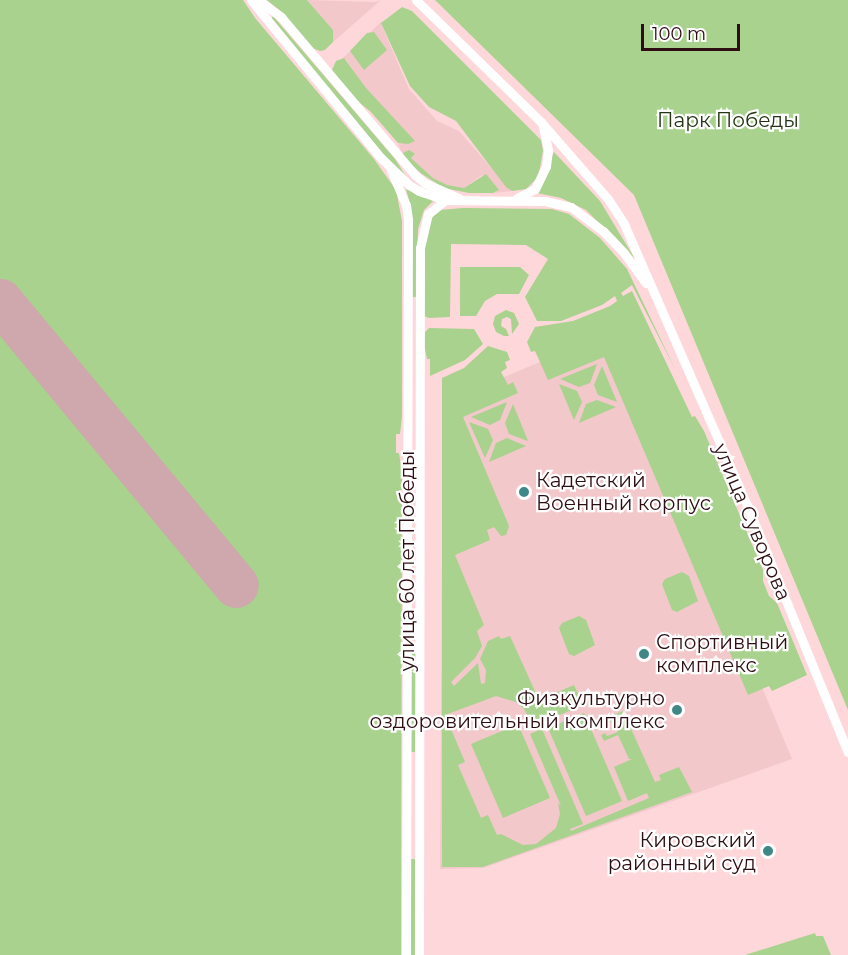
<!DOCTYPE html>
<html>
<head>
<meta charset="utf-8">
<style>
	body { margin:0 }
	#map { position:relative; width:848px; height:955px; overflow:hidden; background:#fed7da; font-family:Montserrat,sans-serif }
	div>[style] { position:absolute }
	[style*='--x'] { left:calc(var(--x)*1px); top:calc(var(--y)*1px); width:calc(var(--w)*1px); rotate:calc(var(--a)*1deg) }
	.built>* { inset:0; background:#f2c8cb }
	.green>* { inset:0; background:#a8d28d }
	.runway>* { height:45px; margin:-22.5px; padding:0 22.5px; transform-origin:22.5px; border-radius:22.5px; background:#cea8ac }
	.major>* { height:9px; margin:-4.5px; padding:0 4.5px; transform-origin:4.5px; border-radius:4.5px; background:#fff }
	.dots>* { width:16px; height:16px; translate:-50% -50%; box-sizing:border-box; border:3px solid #fff; border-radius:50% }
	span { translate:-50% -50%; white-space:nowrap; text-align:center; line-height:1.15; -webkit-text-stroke:4.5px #fff; paint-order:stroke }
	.park-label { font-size:20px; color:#233714 }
	.poi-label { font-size:20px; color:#2f0e13 }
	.left { translate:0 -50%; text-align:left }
	.right { translate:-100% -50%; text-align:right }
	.street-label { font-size:20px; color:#2f0e13 }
	.scale { position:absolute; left:641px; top:24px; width:99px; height:27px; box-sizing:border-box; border:3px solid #2f0e13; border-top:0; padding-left:8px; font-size:18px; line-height:21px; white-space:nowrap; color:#2f0e13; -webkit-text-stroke:4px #fff; paint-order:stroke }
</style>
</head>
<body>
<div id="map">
	<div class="built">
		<div style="clip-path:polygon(307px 0,376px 2px,381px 0,333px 42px,333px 30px)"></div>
		<div style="clip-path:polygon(382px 21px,382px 26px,409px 89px,437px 121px,459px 131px,512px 191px,493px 193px,497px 192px,482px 175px,464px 188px,447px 186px,433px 178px,411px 158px,415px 154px,403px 156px,398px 143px,402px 145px,347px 61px,342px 59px)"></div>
		<div style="clip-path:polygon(613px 331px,792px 759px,483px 868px,440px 869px,443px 403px)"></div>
	</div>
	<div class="green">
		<div style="clip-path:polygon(0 0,243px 0,255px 18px,374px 159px,396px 190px,402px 221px,402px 416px,400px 434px,396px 434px,396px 453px,399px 453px,402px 472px,401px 955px,0 955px)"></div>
		<div style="clip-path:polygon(267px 0,307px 0,333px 30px,333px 42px,325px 50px,320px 51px,312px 48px,283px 13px)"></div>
		<div style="clip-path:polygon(435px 0,848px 0,848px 710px,634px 195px)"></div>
		<div style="clip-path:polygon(402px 7px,412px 11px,541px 140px,543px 150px,540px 168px,537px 178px,526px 189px,512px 191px,506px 187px,456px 121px,429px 107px,410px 86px,381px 23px)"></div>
		<div style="clip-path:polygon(273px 16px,395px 159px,407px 178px,390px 162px,271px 19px)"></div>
		<div style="clip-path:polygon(374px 32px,387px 50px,364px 70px,350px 51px,367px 33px)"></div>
		<div style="clip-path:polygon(344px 58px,366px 88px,415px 141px,408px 144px,398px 143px,371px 112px,355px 99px,332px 70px,336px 61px)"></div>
		<div style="clip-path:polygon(409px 150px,415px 154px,411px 158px,433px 178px,447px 185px,464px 188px,486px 174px,499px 190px,493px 193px,469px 193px,444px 188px,422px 174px,405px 159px,403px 153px)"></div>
		<div style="clip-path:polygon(554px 152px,600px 201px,635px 259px,586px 210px,561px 198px,537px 193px)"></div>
		<div style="clip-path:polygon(406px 189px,434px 200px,424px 210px,418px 229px,416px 297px,411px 297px,410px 204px)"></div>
		<div style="clip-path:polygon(463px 208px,552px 209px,569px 214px,600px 238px,627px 269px,675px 369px,632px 285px,621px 293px,623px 296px,632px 291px,692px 417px,695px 416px,704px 431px,763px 570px,763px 581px,769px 596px,777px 603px,807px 675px,772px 691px,769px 686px,748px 695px,604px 357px,548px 380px,535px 351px,531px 352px,527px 342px,535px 327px,573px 321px,610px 306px,617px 301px,615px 296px,602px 305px,561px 321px,537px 321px,525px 297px,548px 259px,526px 245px,451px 244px,450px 317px,429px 318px,424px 316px,425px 243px,429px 221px,439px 210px)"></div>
		<div style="clip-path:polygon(460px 267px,520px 267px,529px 275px,519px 294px,497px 294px,485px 301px,476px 316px,460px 316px)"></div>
		<div style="clip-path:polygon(506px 310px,514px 313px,519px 324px,512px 334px,511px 319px,507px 317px,502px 319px,501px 326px,506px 329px,509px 336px,504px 336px,496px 332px,493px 324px,495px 316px)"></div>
		<div style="clip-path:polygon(429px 328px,474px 329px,483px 344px,465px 360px,430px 376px,430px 359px,427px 359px,424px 344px,425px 332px)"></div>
		<div style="clip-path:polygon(488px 346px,507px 352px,510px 360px,505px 362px,507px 368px,501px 372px,508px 385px,513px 382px,518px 393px,463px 417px,509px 526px,506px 535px,501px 536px,494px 527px,487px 530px,490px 540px,455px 555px,484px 625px,477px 631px,482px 646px,475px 658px,451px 682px,454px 686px,478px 663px,481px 684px,485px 683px,486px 670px,480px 659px,488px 641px,499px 636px,501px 639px,510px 636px,539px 700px,574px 685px,583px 705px,534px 726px,524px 709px,516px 702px,496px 696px,445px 715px,465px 762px,458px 765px,481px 818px,488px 815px,497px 835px,501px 834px,523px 845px,536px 844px,556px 828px,560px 814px,558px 803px,561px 806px,530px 734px,542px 729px,583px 824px,570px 829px,571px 831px,649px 798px,647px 793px,628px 801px,614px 767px,632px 759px,629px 759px,618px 735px,604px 741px,601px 735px,605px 733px,607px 736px,618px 732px,613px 721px,603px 725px,604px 728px,600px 731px,596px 722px,623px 711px,655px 782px,661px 780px,659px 775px,679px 767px,692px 792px,483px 867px,442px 867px,442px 378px,464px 368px)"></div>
		<div style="clip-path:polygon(597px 364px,590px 383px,579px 387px,560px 379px)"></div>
		<div style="clip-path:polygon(602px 366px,617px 402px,598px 395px,594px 385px)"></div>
		<div style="clip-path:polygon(559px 384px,577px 391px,582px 402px,574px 420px)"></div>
		<div style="clip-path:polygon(597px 400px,616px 407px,579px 423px,586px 404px)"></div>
		<div style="clip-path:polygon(507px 402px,500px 420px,490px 425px,471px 417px)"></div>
		<div style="clip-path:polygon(513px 404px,528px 441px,509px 434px,505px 423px)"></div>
		<div style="clip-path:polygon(469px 422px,488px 429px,493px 440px,485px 458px)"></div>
		<div style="clip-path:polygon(507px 438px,526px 446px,489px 462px,496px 443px)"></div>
		<div style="clip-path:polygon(682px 572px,689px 576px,698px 601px,677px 612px,672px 610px,662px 584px,665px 579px)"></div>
		<div style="clip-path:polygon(579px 616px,586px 620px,595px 645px,574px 656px,569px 654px,559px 628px,562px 623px)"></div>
		<div style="clip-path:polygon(410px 651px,416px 651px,415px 752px,410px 752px)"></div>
		<div style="clip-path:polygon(584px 713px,622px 801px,586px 816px,548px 728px)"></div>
		<div style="clip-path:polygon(518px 724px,550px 798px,503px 818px,471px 744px)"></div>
		<div style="clip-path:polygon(410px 859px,415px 859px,415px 955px,410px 955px)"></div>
		<div style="clip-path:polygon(815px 933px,816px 936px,823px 936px,831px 955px,745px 955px)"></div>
	</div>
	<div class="runway">
		<div style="--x:0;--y:301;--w:369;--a:50.3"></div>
	</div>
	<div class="major">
		<div style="--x:251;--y:0;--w:203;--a:50.6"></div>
		<div style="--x:380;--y:157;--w:40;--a:44"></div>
		<div style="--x:409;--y:185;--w:12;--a:31"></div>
		<div style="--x:419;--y:191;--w:28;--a:19"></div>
		<div style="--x:445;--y:200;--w:100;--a:0.6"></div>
		<div style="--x:545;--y:201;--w:27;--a:13"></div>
		<div style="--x:571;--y:207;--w:40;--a:37"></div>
		<div style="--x:603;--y:231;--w:30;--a:46"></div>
		<div style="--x:624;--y:253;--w:37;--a:54"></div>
		<div style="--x:258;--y:0;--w:29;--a:36"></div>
		<div style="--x:281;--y:17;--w:207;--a:49.7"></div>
		<div style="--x:415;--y:175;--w:13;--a:39"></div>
		<div style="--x:425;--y:183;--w:37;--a:24"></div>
		<div style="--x:416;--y:0;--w:175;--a:44.3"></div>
		<div style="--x:541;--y:122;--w:102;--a:49"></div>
		<div style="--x:608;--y:199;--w:30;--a:57"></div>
		<div style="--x:624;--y:224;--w:307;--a:66.4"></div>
		<div style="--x:747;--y:505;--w:267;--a:67.8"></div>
		<div style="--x:391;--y:170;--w:38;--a:67"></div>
		<div style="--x:406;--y:205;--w:15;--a:82"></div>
		<div style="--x:408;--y:220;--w:735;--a:90.16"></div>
		<div style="--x:517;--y:198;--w:20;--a:-27"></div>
		<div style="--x:535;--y:189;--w:25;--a:-64"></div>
		<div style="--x:546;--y:166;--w:16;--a:-83"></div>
		<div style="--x:548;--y:150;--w:24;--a:-102"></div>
		<div style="--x:419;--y:955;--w:707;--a:-89.92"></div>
		<div style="--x:420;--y:248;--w:35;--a:-77"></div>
		<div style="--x:428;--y:214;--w:22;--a:-39"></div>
	</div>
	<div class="dots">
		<div style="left:524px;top:492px;background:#408887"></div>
		<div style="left:644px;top:654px;background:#408887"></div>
		<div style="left:677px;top:710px;background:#408887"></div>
		<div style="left:768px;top:851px;background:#408887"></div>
	</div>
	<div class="park-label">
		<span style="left:728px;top:120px">Парк Победы</span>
	</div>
	<div class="poi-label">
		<span class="left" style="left:536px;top:492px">Кадетский<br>Военный корпус</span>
		<span class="left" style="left:656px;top:654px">Спортивный<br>комплекс</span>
		<span class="right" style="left:665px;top:710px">Физкультурно<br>оздоровительный комплекс</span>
		<span class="right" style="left:756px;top:852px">Кировский<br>районный суд</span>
	</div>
	<div class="street-label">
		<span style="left:752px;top:522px;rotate:67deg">улица Суворова</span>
		<span style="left:407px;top:561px;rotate:-90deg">улица 60 лет Победы</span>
	</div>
	<div class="scale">100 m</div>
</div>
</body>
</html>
